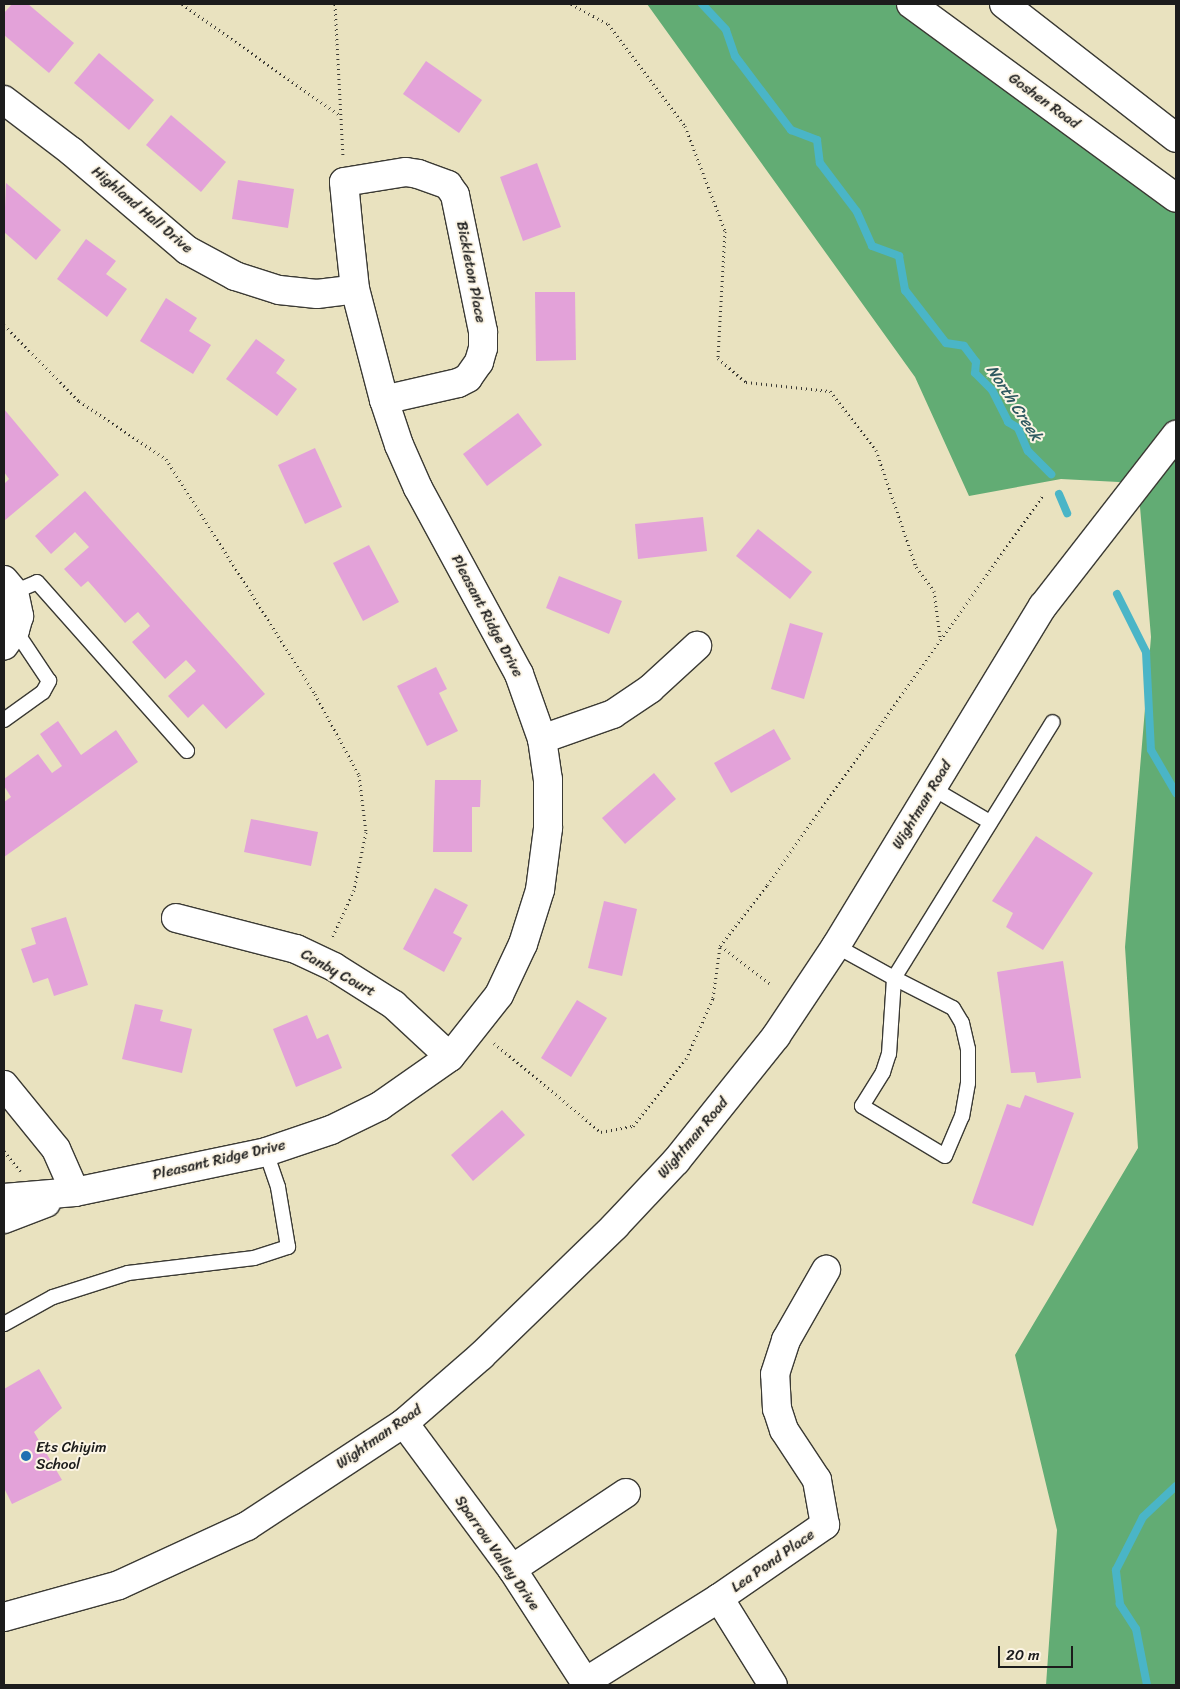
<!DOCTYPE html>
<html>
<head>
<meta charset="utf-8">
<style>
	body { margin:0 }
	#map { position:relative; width:1180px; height:1689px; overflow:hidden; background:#e9e2bf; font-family:Sriracha,sans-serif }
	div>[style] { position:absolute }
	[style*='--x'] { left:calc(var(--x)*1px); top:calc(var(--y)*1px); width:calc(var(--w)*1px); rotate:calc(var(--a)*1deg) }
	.forest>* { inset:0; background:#62ac74 }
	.stream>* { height:8px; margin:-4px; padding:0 4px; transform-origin:4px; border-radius:4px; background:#4ab5c7 }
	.building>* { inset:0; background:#e3a2d9 }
	.path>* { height:3px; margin-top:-1.5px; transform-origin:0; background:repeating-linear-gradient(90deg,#3b3a34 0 1px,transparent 0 5px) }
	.roads { filter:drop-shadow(1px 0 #3b3a34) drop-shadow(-1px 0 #3b3a34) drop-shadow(0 1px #3b3a34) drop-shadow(0 -1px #3b3a34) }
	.lane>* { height:14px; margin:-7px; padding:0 7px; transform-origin:7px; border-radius:7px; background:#fff }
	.street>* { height:28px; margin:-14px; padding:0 14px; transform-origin:14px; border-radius:14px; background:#fff }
	.secondary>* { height:28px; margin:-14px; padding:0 14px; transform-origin:14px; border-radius:14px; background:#fff }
	.dots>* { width:14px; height:14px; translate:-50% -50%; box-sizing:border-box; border:2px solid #fcf5e5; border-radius:50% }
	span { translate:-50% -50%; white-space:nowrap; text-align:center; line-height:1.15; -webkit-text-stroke:4px #fcf5e5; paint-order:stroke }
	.street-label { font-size:15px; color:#1c1c1c }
	.poi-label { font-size:15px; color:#1c1c1c }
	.left { translate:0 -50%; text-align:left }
	.water-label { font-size:16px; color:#2e5960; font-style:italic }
	.frame { position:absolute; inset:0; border:5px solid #1c1c1c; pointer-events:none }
	.scale { position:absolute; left:998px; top:1646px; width:75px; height:22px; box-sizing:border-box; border:2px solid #1c1c1c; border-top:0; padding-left:6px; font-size:15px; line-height:18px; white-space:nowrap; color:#1c1c1c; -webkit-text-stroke:4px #fcf5e5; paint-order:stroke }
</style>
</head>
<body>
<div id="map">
	<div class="forest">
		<div style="clip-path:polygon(647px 4px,911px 4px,1176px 198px,1176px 1685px,1046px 1685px,1057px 1530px,1015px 1355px,1138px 1148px,1125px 947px,1151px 637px,1138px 483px,1061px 479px,969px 496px,915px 377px)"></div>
	</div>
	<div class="stream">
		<div style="--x:702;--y:4;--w:35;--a:47"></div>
		<div style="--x:726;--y:30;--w:28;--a:71"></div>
		<div style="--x:735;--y:56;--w:93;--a:52.9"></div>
		<div style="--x:791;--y:130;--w:28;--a:21"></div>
		<div style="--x:817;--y:140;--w:23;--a:83"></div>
		<div style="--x:820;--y:163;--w:61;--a:52.9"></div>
		<div style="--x:857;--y:212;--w:37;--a:66"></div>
		<div style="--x:872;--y:246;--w:29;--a:20"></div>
		<div style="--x:899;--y:256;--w:35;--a:80"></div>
		<div style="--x:905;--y:290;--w:67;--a:52.3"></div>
		<div style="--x:946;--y:343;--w:18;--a:9"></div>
		<div style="--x:964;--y:346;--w:20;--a:53"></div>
		<div style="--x:976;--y:362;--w:11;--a:95"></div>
		<div style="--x:975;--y:373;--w:24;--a:45"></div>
		<div style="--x:992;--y:390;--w:36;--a:63"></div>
		<div style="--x:1008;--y:422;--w:12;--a:31"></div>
		<div style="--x:1018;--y:428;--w:25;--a:67"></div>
		<div style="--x:1028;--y:451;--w:33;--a:45"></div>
		<div style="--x:1059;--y:494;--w:21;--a:67"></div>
		<div style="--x:1117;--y:594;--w:65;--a:63.4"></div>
		<div style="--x:1146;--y:652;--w:98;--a:87.1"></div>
		<div style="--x:1151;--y:750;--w:50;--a:59.8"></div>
		<div style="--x:1147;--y:1685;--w:57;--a:-101.1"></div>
		<div style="--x:1136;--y:1629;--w:30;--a:-123"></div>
		<div style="--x:1120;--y:1604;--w:34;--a:-97"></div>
		<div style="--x:1116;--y:1570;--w:59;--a:-63"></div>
		<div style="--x:1143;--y:1517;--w:45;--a:-43.2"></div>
	</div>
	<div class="building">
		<div style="clip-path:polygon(12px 4px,28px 4px,74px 43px,49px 73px,4px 35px,4px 13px)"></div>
		<div style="clip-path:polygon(99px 53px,154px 100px,129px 130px,74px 83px)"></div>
		<div style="clip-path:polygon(426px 61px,482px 100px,459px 133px,403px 94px)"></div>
		<div style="clip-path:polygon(171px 115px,226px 162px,201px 192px,146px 145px)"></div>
		<div style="clip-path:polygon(537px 163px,561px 227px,523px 241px,500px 177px)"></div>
		<div style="clip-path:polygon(238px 180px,294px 189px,288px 228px,232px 219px)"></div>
		<div style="clip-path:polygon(6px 183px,61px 230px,36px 260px,4px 232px)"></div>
		<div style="clip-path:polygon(86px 239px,116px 261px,106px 274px,127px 289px,107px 317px,57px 279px)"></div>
		<div style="clip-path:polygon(535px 292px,575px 292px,576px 360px,536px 361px)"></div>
		<div style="clip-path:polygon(166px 298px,197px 318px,189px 331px,211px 345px,193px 374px,140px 341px)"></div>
		<div style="clip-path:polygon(256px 339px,285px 360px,276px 373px,297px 389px,277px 416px,226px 379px)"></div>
		<div style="clip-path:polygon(4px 409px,59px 475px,4px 521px,4px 484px,9px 479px,4px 472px)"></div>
		<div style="clip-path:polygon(518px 413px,542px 445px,487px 486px,463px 454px)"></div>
		<div style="clip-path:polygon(315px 448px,342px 507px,305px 524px,278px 465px)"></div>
		<div style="clip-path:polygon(85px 491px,265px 694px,226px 729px,203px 704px,188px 718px,168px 696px,196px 671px,186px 660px,165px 679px,132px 642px,150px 626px,138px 612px,125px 623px,88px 581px,81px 587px,64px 569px,89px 547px,75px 532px,51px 554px,35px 536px)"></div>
		<div style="clip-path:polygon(703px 517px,707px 551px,638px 559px,635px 524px)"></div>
		<div style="clip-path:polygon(758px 529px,812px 572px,790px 599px,736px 556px)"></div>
		<div style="clip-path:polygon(369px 545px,399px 602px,363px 621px,333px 563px)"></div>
		<div style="clip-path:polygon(559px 576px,622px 601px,609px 634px,546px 608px)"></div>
		<div style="clip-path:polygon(790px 623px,823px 633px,804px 699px,771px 689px)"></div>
		<div style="clip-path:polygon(436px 667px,447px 689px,439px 693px,458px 731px,427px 746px,397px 686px)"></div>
		<div style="clip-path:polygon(58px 721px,81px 755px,116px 730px,138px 762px,4px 857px,4px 802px,11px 797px,4px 786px,4px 779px,38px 754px,52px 773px,62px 766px,40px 734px)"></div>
		<div style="clip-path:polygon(774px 729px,791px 759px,731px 793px,714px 763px)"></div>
		<div style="clip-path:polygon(654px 773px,676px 799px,625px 844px,602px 818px)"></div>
		<div style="clip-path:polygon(435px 780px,481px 780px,480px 807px,472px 807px,472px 852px,433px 852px)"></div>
		<div style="clip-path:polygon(251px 819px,318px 832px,311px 866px,244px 852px)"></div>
		<div style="clip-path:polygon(1036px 836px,1093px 873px,1043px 950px,1006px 927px,1013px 913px,992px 901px)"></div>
		<div style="clip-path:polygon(435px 888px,468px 905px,453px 933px,462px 938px,444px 972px,403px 949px)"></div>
		<div style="clip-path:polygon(604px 901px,637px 909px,622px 976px,588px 968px)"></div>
		<div style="clip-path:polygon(66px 917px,88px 985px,54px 996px,48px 978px,33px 983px,21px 949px,36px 944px,31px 928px)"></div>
		<div style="clip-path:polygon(1063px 961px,1081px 1078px,1037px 1083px,1035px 1072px,1011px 1073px,997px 972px)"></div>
		<div style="clip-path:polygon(577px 1000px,607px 1018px,571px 1077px,541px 1058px)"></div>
		<div style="clip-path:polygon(135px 1004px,163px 1010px,160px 1021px,192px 1029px,182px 1073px,122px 1059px)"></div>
		<div style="clip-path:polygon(307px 1015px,317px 1039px,328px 1034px,342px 1068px,296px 1087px,273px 1029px)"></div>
		<div style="clip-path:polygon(1025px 1095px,1074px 1113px,1033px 1226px,972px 1203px,1007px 1104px,1020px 1108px)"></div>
		<div style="clip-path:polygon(502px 1110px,525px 1135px,473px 1181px,451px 1155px)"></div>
		<div style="clip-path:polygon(39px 1369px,62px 1408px,34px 1432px,62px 1480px,12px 1504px,4px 1488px,4px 1389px)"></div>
	</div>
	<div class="path">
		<div style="--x:182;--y:4;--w:194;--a:35.2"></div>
		<div style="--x:335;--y:4;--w:151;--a:87"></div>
		<div style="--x:571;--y:4;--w:42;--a:28.4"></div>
		<div style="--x:608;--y:24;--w:128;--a:53"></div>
		<div style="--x:685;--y:126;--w:112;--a:69.1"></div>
		<div style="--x:725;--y:231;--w:127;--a:93.2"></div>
		<div style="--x:718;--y:358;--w:37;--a:41"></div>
		<div style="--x:746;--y:382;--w:84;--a:6.1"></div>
		<div style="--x:830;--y:391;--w:75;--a:52.1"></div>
		<div style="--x:876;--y:450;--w:124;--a:71.1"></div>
		<div style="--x:916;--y:567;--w:30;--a:53"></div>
		<div style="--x:934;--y:591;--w:46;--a:82.6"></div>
		<div style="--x:4;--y:325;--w:107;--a:45.4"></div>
		<div style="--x:79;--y:401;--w:105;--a:33.7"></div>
		<div style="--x:166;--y:459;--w:278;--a:57.6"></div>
		<div style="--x:315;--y:694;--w:92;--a:61.5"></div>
		<div style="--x:359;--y:775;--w:57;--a:83"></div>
		<div style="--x:366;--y:832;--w:59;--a:101.7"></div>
		<div style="--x:354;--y:890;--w:53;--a:114.6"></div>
		<div style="--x:721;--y:946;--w:64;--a:37.4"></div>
		<div style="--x:494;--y:1043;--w:139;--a:39.8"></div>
		<div style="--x:601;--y:1132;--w:33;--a:-11"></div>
		<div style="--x:633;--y:1126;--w:85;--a:-51.7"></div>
		<div style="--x:686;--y:1059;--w:67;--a:-66.1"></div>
		<div style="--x:713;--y:998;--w:52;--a:-82.3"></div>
		<div style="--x:720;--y:946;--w:77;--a:-52.4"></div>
		<div style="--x:767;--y:885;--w:479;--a:-54.7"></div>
		<div style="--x:4;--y:1151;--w:26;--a:51"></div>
	</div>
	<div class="roads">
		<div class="lane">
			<div style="--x:14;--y:592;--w:25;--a:-23"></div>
			<div style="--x:37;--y:582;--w:226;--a:48.4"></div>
			<div style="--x:4;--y:720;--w:48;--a:-35.7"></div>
			<div style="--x:43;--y:692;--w:13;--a:-61"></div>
			<div style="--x:49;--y:681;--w:61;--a:-123.7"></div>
			<div style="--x:932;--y:788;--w:67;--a:30.4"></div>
			<div style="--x:836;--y:946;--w:66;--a:28.9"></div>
			<div style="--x:894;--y:978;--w:66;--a:27"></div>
			<div style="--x:953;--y:1008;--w:17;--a:59"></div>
			<div style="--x:962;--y:1023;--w:27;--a:77"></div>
			<div style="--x:968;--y:1049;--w:34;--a:90"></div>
			<div style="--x:968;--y:1083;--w:34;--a:100"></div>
			<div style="--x:962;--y:1116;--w:43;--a:113"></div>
			<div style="--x:945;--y:1156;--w:97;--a:-148.9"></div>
			<div style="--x:862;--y:1106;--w:40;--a:-58"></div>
			<div style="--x:883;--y:1072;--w:19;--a:-72"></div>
			<div style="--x:889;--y:1054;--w:76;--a:-86.2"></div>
			<div style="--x:894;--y:978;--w:301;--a:-58.2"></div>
			<div style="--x:4;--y:1324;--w:56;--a:-28.9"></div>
			<div style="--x:53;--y:1297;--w:79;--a:-17.7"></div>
			<div style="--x:128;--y:1273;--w:127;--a:-6.8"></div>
			<div style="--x:254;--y:1258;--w:36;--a:-18"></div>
			<div style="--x:288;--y:1247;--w:61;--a:-99.5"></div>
			<div style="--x:278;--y:1187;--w:37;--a:-109"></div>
		</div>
		<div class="street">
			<div style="--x:4;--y:100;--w:84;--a:37.3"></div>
			<div style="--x:71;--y:151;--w:153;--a:40.5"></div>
			<div style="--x:187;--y:250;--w:55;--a:28.4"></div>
			<div style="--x:235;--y:276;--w:46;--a:17.7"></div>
			<div style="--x:279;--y:290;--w:38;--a:6"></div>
			<div style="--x:317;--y:294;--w:38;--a:-7"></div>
			<div style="--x:4;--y:580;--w:16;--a:50"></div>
			<div style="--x:14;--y:592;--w:25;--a:78"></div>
			<div style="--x:19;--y:616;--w:15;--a:106"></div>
			<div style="--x:15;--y:630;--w:19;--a:125"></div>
			<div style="--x:542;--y:739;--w:75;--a:-19.4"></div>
			<div style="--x:613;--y:714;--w:45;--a:-34"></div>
			<div style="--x:650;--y:689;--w:64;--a:-42.5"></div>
			<div style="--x:176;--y:918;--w:124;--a:14.5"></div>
			<div style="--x:296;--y:949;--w:42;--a:25.3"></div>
			<div style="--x:334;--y:967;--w:71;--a:32.3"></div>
			<div style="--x:394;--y:1005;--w:76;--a:42.9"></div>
			<div style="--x:4;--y:1085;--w:82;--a:50.9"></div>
			<div style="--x:56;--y:1149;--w:47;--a:66.2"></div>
			<div style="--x:4;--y:1198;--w:71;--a:-4.8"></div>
			<div style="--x:75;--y:1192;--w:195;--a:-11.8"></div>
			<div style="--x:266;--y:1152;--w:69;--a:-18.7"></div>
			<div style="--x:331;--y:1130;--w:55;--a:-26.1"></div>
			<div style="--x:380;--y:1106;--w:85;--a:-35"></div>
			<div style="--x:450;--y:1057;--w:79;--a:-51.7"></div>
			<div style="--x:499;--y:995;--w:56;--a:-64.8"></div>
			<div style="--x:523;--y:944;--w:57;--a:-72.5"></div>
			<div style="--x:540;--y:890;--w:63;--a:-82.6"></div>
			<div style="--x:548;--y:828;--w:48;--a:-90"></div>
			<div style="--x:548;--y:780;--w:41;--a:-98.3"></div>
			<div style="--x:542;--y:739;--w:69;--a:-109.5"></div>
			<div style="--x:519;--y:674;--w:212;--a:-118.5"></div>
			<div style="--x:418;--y:488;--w:47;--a:-113.8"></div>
			<div style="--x:399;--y:445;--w:47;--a:-108.4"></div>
			<div style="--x:384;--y:400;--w:115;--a:-104.6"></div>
			<div style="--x:355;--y:289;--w:55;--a:-96.2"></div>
			<div style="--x:349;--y:234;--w:52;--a:-95.5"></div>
			<div style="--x:344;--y:182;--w:63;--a:-9.2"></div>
			<div style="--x:406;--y:172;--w:12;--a:9"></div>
			<div style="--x:418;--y:174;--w:32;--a:20"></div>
			<div style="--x:448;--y:185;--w:12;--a:55"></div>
			<div style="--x:455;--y:195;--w:140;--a:78.4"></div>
			<div style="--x:483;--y:332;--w:16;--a:90"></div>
			<div style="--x:483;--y:348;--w:15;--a:106"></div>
			<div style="--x:479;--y:362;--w:19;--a:125"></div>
			<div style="--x:468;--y:378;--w:11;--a:153"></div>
			<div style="--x:458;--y:383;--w:76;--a:167.1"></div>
			<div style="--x:4;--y:1219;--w:45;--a:-20.9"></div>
			<div style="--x:404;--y:1423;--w:182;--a:53.5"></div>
			<div style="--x:512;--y:1569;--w:138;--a:57.1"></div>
			<div style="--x:512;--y:1569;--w:137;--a:-33.7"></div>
			<div style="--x:719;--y:1598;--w:102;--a:58.2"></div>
			<div style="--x:585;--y:1682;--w:158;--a:-32.1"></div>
			<div style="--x:719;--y:1598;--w:129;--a:-34.6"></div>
			<div style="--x:825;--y:1525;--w:46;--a:-100.1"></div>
			<div style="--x:817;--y:1480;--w:60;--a:-123.4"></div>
			<div style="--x:784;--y:1430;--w:22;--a:-108"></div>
			<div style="--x:777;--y:1409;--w:35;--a:-93"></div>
			<div style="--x:775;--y:1374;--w:36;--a:-72"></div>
			<div style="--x:786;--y:1340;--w:81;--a:-60.3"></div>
		</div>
		<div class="secondary">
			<div style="--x:911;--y:4;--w:328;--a:36.2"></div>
			<div style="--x:1004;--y:4;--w:218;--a:37.9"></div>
			<div style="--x:4;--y:1617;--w:119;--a:-15.5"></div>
			<div style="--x:119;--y:1585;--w:141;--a:-24.7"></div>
			<div style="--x:247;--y:1526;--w:188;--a:-33.3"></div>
			<div style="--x:404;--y:1423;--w:102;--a:-41"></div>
			<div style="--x:481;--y:1356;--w:187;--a:-44.1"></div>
			<div style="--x:615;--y:1226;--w:89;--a:-46.8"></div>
			<div style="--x:676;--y:1161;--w:160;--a:-51.3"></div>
			<div style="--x:776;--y:1036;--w:108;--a:-56.3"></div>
			<div style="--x:836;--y:946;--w:398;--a:-58.7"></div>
			<div style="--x:1043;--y:606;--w:217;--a:-52.1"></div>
		</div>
	</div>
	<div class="dots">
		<div style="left:26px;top:1456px;background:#1f6fb2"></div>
	</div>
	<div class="street-label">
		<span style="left:1044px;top:101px;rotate:36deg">Goshen Road</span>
		<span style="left:142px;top:210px;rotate:40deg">Highland Hall Drive</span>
		<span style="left:471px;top:272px;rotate:79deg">Bickleton Place</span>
		<span style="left:487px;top:616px;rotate:62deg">Pleasant Ridge Drive</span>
		<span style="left:922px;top:805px;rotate:-59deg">Wightman Road</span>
		<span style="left:338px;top:973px;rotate:29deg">Canby Court</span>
		<span style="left:693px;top:1138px;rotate:-50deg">Wightman Road</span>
		<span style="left:219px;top:1160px;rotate:-13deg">Pleasant Ridge Drive</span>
		<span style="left:379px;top:1437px;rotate:-35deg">Wightman Road</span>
		<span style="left:497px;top:1553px;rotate:55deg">Sparrow Valley Drive</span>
		<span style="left:773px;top:1561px;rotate:-35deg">Lea Pond Place</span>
	</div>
	<div class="poi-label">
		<span class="left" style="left:36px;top:1456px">Ets Chiyim<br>School</span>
	</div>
	<div class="water-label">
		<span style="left:1014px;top:403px;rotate:57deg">North Creek</span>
	</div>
	<div class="frame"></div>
	<div class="scale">20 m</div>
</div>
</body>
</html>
